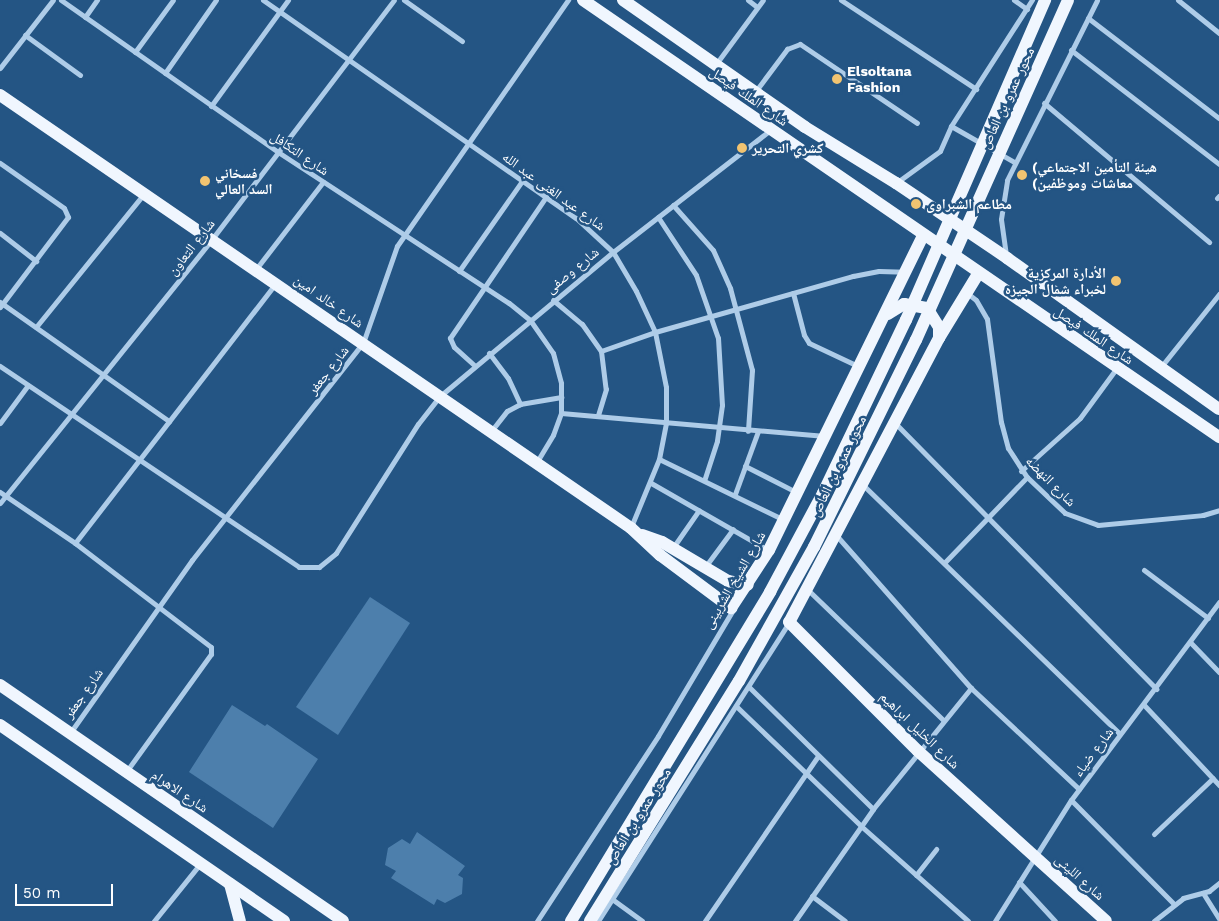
<!DOCTYPE html>
<html>
<head>
<meta charset="utf-8">
<style>
	body { margin:0 }
	#map { position:relative; width:1219px; height:921px; overflow:hidden; background:#245584; font-family:"Work Sans","Noto Naskh Arabic",sans-serif }
	div>[style] { position:absolute }
	[style*='--x'] { left:calc(var(--x)*1px); top:calc(var(--y)*1px); width:calc(var(--w)*1px); rotate:calc(var(--a)*1deg) }
	.building>* { inset:0; background:#4d7fac }
	.street>* { height:5px; margin:-2.5px; padding:0 2.5px; transform-origin:2.5px; border-radius:2.5px; background:#aecce8 }
	.primary>* { height:12px; margin:-6px; padding:0 6px; transform-origin:6px; border-radius:6px; background:#f0f6fe }
	.primary-bridge>* { height:12px; margin:-6px; padding:0 6px; transform-origin:6px; border-radius:6px; background:#f0f6fe }
	.dots>* { width:14px; height:14px; translate:-50% -50%; box-sizing:border-box; border:2px solid #245584; border-radius:50% }
	span { translate:-50% -50%; white-space:nowrap; text-align:center; line-height:1.15; -webkit-text-stroke:5px #245584; paint-order:stroke }
	.poi-label { font-size:14px; color:#fff; font-weight:700 }
	.left { translate:0 -50%; text-align:left }
	.right { translate:-100% -50%; text-align:right }
	.street-label { font-size:14px; color:#fff }
	.scale { position:absolute; left:15px; top:884px; width:98px; height:22px; box-sizing:border-box; border:2px solid #fff; border-top:0; padding-left:6px; font-size:15px; line-height:18px; white-space:nowrap; color:#fff; -webkit-text-stroke:4px #245584; paint-order:stroke }
</style>
</head>
<body>
<div id="map">
	<div class="building">
		<div style="clip-path:polygon(370px 597px,410px 623px,338px 735px,296px 707px)"></div>
		<div style="clip-path:polygon(232px 705px,265px 726px,267px 724px,318px 759px,273px 828px,189px 772px)"></div>
		<div style="clip-path:polygon(417px 832px,465px 866px,458px 875px,463px 878px,462px 894px,445px 903px,437px 899px,434px 905px,391px 878px,396px 871px,385px 865px,388px 848px,402px 839px,410px 844px)"></div>
	</div>
	<div class="street">
		<div style="--x:61;--y:0;--w:265;--a:35"></div>
		<div style="--x:278;--y:152;--w:276;--a:33.2"></div>
		<div style="--x:509;--y:303;--w:27;--a:39"></div>
		<div style="--x:530;--y:320;--w:40;--a:55.1"></div>
		<div style="--x:553;--y:353;--w:31;--a:75"></div>
		<div style="--x:561;--y:383;--w:30;--a:90"></div>
		<div style="--x:561;--y:413;--w:23;--a:110"></div>
		<div style="--x:553;--y:435;--w:31;--a:121"></div>
		<div style="--x:263;--y:0;--w:381;--a:34.9"></div>
		<div style="--x:576;--y:218;--w:50;--a:42.6"></div>
		<div style="--x:613;--y:252;--w:45;--a:59.5"></div>
		<div style="--x:636;--y:291;--w:45;--a:65.1"></div>
		<div style="--x:655;--y:332;--w:56;--a:78.7"></div>
		<div style="--x:666;--y:387;--w:36;--a:90"></div>
		<div style="--x:666;--y:423;--w:37;--a:101"></div>
		<div style="--x:659;--y:459;--w:74;--a:112.4"></div>
		<div style="--x:404;--y:0;--w:71;--a:35.3"></div>
		<div style="--x:748;--y:0;--w:11;--a:38"></div>
		<div style="--x:841;--y:0;--w:162;--a:33.4"></div>
		<div style="--x:1014;--y:0;--w:16;--a:35"></div>
		<div style="--x:1178;--y:0;--w:53;--a:38.8"></div>
		<div style="--x:85;--y:17;--w:21;--a:-55"></div>
		<div style="--x:1088;--y:18;--w:165;--a:37.4"></div>
		<div style="--x:25;--y:35;--w:68;--a:36"></div>
		<div style="--x:1071;--y:50;--w:187;--a:37.6"></div>
		<div style="--x:135;--y:52;--w:64;--a:-53.8"></div>
		<div style="--x:716;--y:64;--w:79;--a:-53.7"></div>
		<div style="--x:0;--y:68;--w:86;--a:-52.1"></div>
		<div style="--x:165;--y:73;--w:89;--a:-55.1"></div>
		<div style="--x:755;--y:92;--w:54;--a:-53.3"></div>
		<div style="--x:787;--y:49;--w:14;--a:-21"></div>
		<div style="--x:800;--y:44;--w:141;--a:34"></div>
		<div style="--x:1044;--y:103;--w:216;--a:40.1"></div>
		<div style="--x:211;--y:106;--w:131;--a:-54"></div>
		<div style="--x:951;--y:126;--w:73;--a:29.7"></div>
		<div style="--x:0;--y:163;--w:78;--a:35.1"></div>
		<div style="--x:64;--y:208;--w:10;--a:66"></div>
		<div style="--x:68;--y:217;--w:113;--a:127.1"></div>
		<div style="--x:896;--y:183;--w:54;--a:-36"></div>
		<div style="--x:940;--y:151;--w:27;--a:-66"></div>
		<div style="--x:951;--y:126;--w:150;--a:-57.3"></div>
		<div style="--x:1217;--y:198;--w:3;--a:-45"></div>
		<div style="--x:673;--y:205;--w:60;--a:48.4"></div>
		<div style="--x:713;--y:250;--w:42;--a:65.9"></div>
		<div style="--x:730;--y:288;--w:85;--a:75"></div>
		<div style="--x:752;--y:370;--w:61;--a:93.8"></div>
		<div style="--x:658;--y:217;--w:69;--a:56.8"></div>
		<div style="--x:696;--y:275;--w:67;--a:70.8"></div>
		<div style="--x:718;--y:338;--w:67;--a:86.6"></div>
		<div style="--x:722;--y:405;--w:36;--a:98"></div>
		<div style="--x:717;--y:441;--w:40;--a:108"></div>
		<div style="--x:0;--y:233;--w:46;--a:37.9"></div>
		<div style="--x:1006;--y:255;--w:36;--a:-98"></div>
		<div style="--x:1001;--y:219;--w:39;--a:-81"></div>
		<div style="--x:1007;--y:180;--w:201;--a:-63.4"></div>
		<div style="--x:256;--y:269;--w:110;--a:-52.4"></div>
		<div style="--x:459;--y:271;--w:110;--a:-55"></div>
		<div style="--x:793;--y:293;--w:43;--a:75.3"></div>
		<div style="--x:804;--y:335;--w:9;--a:58"></div>
		<div style="--x:809;--y:343;--w:54;--a:25.1"></div>
		<div style="--x:967;--y:293;--w:11;--a:38"></div>
		<div style="--x:976;--y:300;--w:22;--a:60"></div>
		<div style="--x:987;--y:319;--w:104;--a:82.3"></div>
		<div style="--x:1001;--y:422;--w:27;--a:75"></div>
		<div style="--x:1008;--y:448;--w:35;--a:57"></div>
		<div style="--x:1027;--y:477;--w:52;--a:43.5"></div>
		<div style="--x:1065;--y:513;--w:35;--a:20"></div>
		<div style="--x:1098;--y:525;--w:105;--a:-5.4"></div>
		<div style="--x:1203;--y:515;--w:17;--a:-17"></div>
		<div style="--x:553;--y:300;--w:38;--a:40"></div>
		<div style="--x:582;--y:324;--w:33;--a:55"></div>
		<div style="--x:601;--y:351;--w:38;--a:83"></div>
		<div style="--x:606;--y:389;--w:28;--a:107"></div>
		<div style="--x:0;--y:302;--w:207;--a:35.2"></div>
		<div style="--x:36;--y:327;--w:170;--a:-51"></div>
		<div style="--x:601;--y:351;--w:57;--a:-19.4"></div>
		<div style="--x:655;--y:332;--w:206;--a:-15.8"></div>
		<div style="--x:853;--y:276;--w:26;--a:-11"></div>
		<div style="--x:879;--y:271;--w:25;--a:2"></div>
		<div style="--x:489;--y:353;--w:31;--a:53"></div>
		<div style="--x:508;--y:378;--w:29;--a:65"></div>
		<div style="--x:474;--y:365;--w:27;--a:-138"></div>
		<div style="--x:454;--y:347;--w:10;--a:-114"></div>
		<div style="--x:450;--y:338;--w:171;--a:-55.8"></div>
		<div style="--x:0;--y:366;--w:360;--a:33.9"></div>
		<div style="--x:299;--y:567;--w:20;--a:0"></div>
		<div style="--x:319;--y:567;--w:22;--a:-39"></div>
		<div style="--x:336;--y:553;--w:153;--a:-57.6"></div>
		<div style="--x:418;--y:424;--w:36;--a:-52"></div>
		<div style="--x:440;--y:396;--w:225;--a:-39.8"></div>
		<div style="--x:613;--y:252;--w:199;--a:-37.8"></div>
		<div style="--x:1160;--y:368;--w:95;--a:-51.4"></div>
		<div style="--x:561;--y:413;--w:265;--a:5"></div>
		<div style="--x:0;--y:423;--w:47;--a:-53.6"></div>
		<div style="--x:895;--y:423;--w:373;--a:45.5"></div>
		<div style="--x:492;--y:430;--w:24;--a:-52"></div>
		<div style="--x:507;--y:411;--w:15;--a:-28"></div>
		<div style="--x:520;--y:404;--w:42;--a:-9.7"></div>
		<div style="--x:659;--y:459;--w:137;--a:26"></div>
		<div style="--x:745;--y:466;--w:57;--a:27"></div>
		<div style="--x:1021;--y:471;--w:79;--a:-41.9"></div>
		<div style="--x:1080;--y:418;--w:61;--a:-53.7"></div>
		<div style="--x:651;--y:483;--w:135;--a:29.8"></div>
		<div style="--x:862;--y:484;--w:359;--a:44.1"></div>
		<div style="--x:0;--y:492;--w:91;--a:34.2"></div>
		<div style="--x:75;--y:543;--w:171;--a:37.4"></div>
		<div style="--x:211;--y:647;--w:7;--a:90"></div>
		<div style="--x:211;--y:654;--w:145;--a:125.8"></div>
		<div style="--x:735;--y:494;--w:67;--a:-69.9"></div>
		<div style="--x:0;--y:503;--w:339;--a:-51.2"></div>
		<div style="--x:212;--y:239;--w:300;--a:-52.7"></div>
		<div style="--x:836;--y:535;--w:204;--a:48.6"></div>
		<div style="--x:971;--y:688;--w:148;--a:43.1"></div>
		<div style="--x:75;--y:543;--w:327;--a:-52.3"></div>
		<div style="--x:672;--y:549;--w:47;--a:-55.3"></div>
		<div style="--x:945;--y:562;--w:118;--a:-46"></div>
		<div style="--x:705;--y:567;--w:47;--a:-53.6"></div>
		<div style="--x:1144;--y:570;--w:80;--a:36.9"></div>
		<div style="--x:807;--y:589;--w:189;--a:43.9"></div>
		<div style="--x:1190;--y:642;--w:42;--a:46"></div>
		<div style="--x:749;--y:687;--w:174;--a:44.5"></div>
		<div style="--x:1144;--y:705;--w:110;--a:46.8"></div>
		<div style="--x:736;--y:706;--w:173;--a:43.8"></div>
		<div style="--x:861;--y:826;--w:143;--a:41.6"></div>
		<div style="--x:70;--y:733;--w:212;--a:-54.8"></div>
		<div style="--x:192;--y:560;--w:276;--a:-51.8"></div>
		<div style="--x:363;--y:343;--w:103;--a:-70.7"></div>
		<div style="--x:397;--y:246;--w:300;--a:-55.2"></div>
		<div style="--x:1071;--y:800;--w:146;--a:45.3"></div>
		<div style="--x:1154;--y:834;--w:81;--a:-43.5"></div>
		<div style="--x:916;--y:875;--w:33;--a:-52"></div>
		<div style="--x:1019;--y:882;--w:53;--a:47.3"></div>
		<div style="--x:1203;--y:893;--w:31;--a:58"></div>
		<div style="--x:812;--y:896;--w:41;--a:37.1"></div>
		<div style="--x:612;--y:899;--w:37;--a:36"></div>
		<div style="--x:154;--y:921;--w:73;--a:-51.1"></div>
		<div style="--x:537;--y:921;--w:221;--a:-56.8"></div>
		<div style="--x:658;--y:736;--w:149;--a:-59.3"></div>
		<div style="--x:598;--y:921;--w:355;--a:-57.4"></div>
		<div style="--x:705;--y:921;--w:200;--a:-55.6"></div>
		<div style="--x:795;--y:921;--w:136;--a:-55.1"></div>
		<div style="--x:873;--y:809;--w:156;--a:-51"></div>
		<div style="--x:995;--y:921;--w:143;--a:-57.9"></div>
		<div style="--x:1071;--y:800;--w:247;--a:-53.2"></div>
		<div style="--x:1154;--y:921;--w:37;--a:-38"></div>
		<div style="--x:1183;--y:898;--w:27;--a:-15"></div>
		<div style="--x:1209;--y:891;--w:13;--a:-39"></div>
	</div>
	<div class="primary">
		<div style="--x:583;--y:0;--w:772;--a:34.49"></div>
		<div style="--x:623;--y:0;--w:222;--a:34.9"></div>
		<div style="--x:805;--y:127;--w:107;--a:31.6"></div>
		<div style="--x:896;--y:183;--w:134;--a:34"></div>
		<div style="--x:1007;--y:258;--w:260;--a:35.5"></div>
		<div style="--x:0;--y:95;--w:765;--a:34.46"></div>
		<div style="--x:631;--y:528;--w:40;--a:43"></div>
		<div style="--x:660;--y:555;--w:89;--a:36.7"></div>
		<div style="--x:731;--y:608;--w:69;--a:-56.8"></div>
		<div style="--x:769;--y:550;--w:351;--a:-63.9"></div>
		<div style="--x:978;--y:274;--w:75;--a:121.4"></div>
		<div style="--x:939;--y:338;--w:321;--a:117.8"></div>
		<div style="--x:789;--y:622;--w:182;--a:45"></div>
		<div style="--x:918;--y:751;--w:253;--a:42.1"></div>
		<div style="--x:888;--y:314;--w:19;--a:-32"></div>
		<div style="--x:904;--y:304;--w:23;--a:10"></div>
		<div style="--x:927;--y:308;--w:22;--a:58"></div>
		<div style="--x:939;--y:327;--w:11;--a:90"></div>
		<div style="--x:642;--y:535;--w:21;--a:19"></div>
		<div style="--x:662;--y:542;--w:77;--a:30.6"></div>
		<div style="--x:728;--y:581;--w:20;--a:11"></div>
		<div style="--x:0;--y:685;--w:416;--a:34.5"></div>
		<div style="--x:0;--y:725;--w:345;--a:34.6"></div>
		<div style="--x:230;--y:884;--w:38;--a:75"></div>
	</div>
	<div class="primary-bridge">
		<div style="--x:571;--y:921;--w:385;--a:-58.8"></div>
		<div style="--x:770;--y:592;--w:112;--a:-61.8"></div>
		<div style="--x:823;--y:493;--w:192;--a:-64.4"></div>
		<div style="--x:906;--y:320;--w:349;--a:-66.5"></div>
		<div style="--x:590;--y:921;--w:282;--a:-58.2"></div>
		<div style="--x:739;--y:681;--w:154;--a:-60.8"></div>
		<div style="--x:814;--y:547;--w:231;--a:-63.8"></div>
		<div style="--x:916;--y:340;--w:372;--a:-65.9"></div>
	</div>
	<div class="dots">
		<div style="left:837px;top:79px;background:#f2c471"></div>
		<div style="left:742px;top:148px;background:#f2c471"></div>
		<div style="left:1022px;top:175px;background:#f2c471"></div>
		<div style="left:205px;top:181px;background:#f2c471"></div>
		<div style="left:916px;top:204px;background:#f2c471"></div>
		<div style="left:1116px;top:281px;background:#f2c471"></div>
	</div>
	<div class="poi-label">
		<span class="left" style="left:847px;top:79px">Elsoltana<br>Fashion</span>
		<span class="left" style="left:752px;top:148px">كشري التحرير</span>
		<span class="left" style="left:1032px;top:175px">(هيئة التأمين الاجتماعي<br>(معاشات وموظفين</span>
		<span class="left" style="left:215px;top:181px">فسخاني<br>السد العالي</span>
		<span class="left" style="left:926px;top:204px">مطاعم الشبراوى</span>
		<span class="right" style="left:1106px;top:281px">الأدارة المركزية<br>لخبراء شمال الجيزه</span>
	</div>
	<div class="street-label">
		<span style="left:749px;top:96px;rotate:35deg">شارع الملك فيصل</span>
		<span style="left:1007px;top:98px;rotate:-65deg">محور عمرو بن العاص</span>
		<span style="left:300px;top:153px;rotate:34deg">شارع التكافل</span>
		<span style="left:554px;top:191px;rotate:36deg">شارع عبد الغنى عبد الله</span>
		<span style="left:191px;top:247px;rotate:-52deg">شارع التعاون</span>
		<span style="left:572px;top:270px;rotate:-39deg">شارع وصفى</span>
		<span style="left:329px;top:301px;rotate:35deg">شارع خالد امين</span>
		<span style="left:1094px;top:335px;rotate:34deg">شارع الملك فيصل</span>
		<span style="left:328px;top:370px;rotate:-52deg">شارع جعفر</span>
		<span style="left:838px;top:466px;rotate:-64deg">محور عمرو بن العاص</span>
		<span style="left:1051px;top:481px;rotate:45deg">شارع النهضه</span>
		<span style="left:734px;top:580px;rotate:-60deg">شارع الشيخ الشربينى</span>
		<span style="left:83px;top:693px;rotate:-55deg">شارع جعفر</span>
		<span style="left:920px;top:730px;rotate:44deg">شارع الخليل ابراهيم</span>
		<span style="left:1093px;top:752px;rotate:-53deg">شارع ضياء</span>
		<span style="left:180px;top:791px;rotate:34deg">شارع الاهرام</span>
		<span style="left:638px;top:816px;rotate:-58deg">محور عمرو بن العاص</span>
		<span style="left:1080px;top:877px;rotate:42deg">شارع الليثى</span>
	</div>
	<div class="scale">50 m</div>
</div>
</body>
</html>
